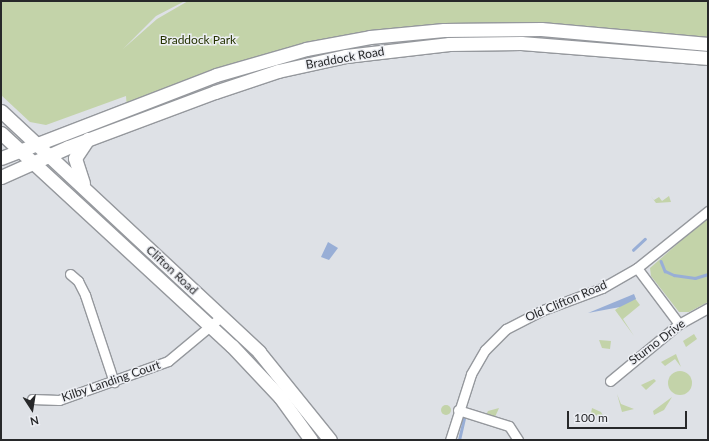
<!DOCTYPE html>
<html>
<head>
<meta charset="utf-8">
<style>
	body { margin:0 }
	#map { position:relative; width:709px; height:441px; overflow:hidden; background:#dee1e6; font-family:Lato,sans-serif }
	div>[style] { position:absolute }
	[style*='--x'] { left:calc(var(--x)*1px); top:calc(var(--y)*1px); width:calc(var(--w)*1px); rotate:calc(var(--a)*1deg) }
	.green>* { inset:0; background:#c3d3a9 }
	.round { border-radius:50% }
	.water>* { inset:0; background:#98aed6 }
	.stream>* { height:2.5px; margin:-1.25px; padding:0 1.25px; transform-origin:1.25px; border-radius:1.25px; background:#98aed6 }
	.roads { filter:drop-shadow(1px 0 #95989d) drop-shadow(-1px 0 #95989d) drop-shadow(0 1px #95989d) drop-shadow(0 -1px #95989d) }
	.minor>* { height:9px; margin:-4.5px; padding:0 4.5px; transform-origin:4.5px; border-radius:4.5px; background:#fff }
	.secondary>* { height:13px; margin:-6.5px; padding:0 6.5px; transform-origin:6.5px; border-radius:6.5px; background:#fff }
	span { translate:-50% -50%; white-space:nowrap; text-align:center; line-height:1.15; -webkit-text-stroke:3px #eceef3; paint-order:stroke }
	.park-label { font-size:12px; color:#253301 }
	.street-label { font-size:12px; color:#27282a }
	.frame { position:absolute; inset:0; border:2px solid #27282a; pointer-events:none }
	.north { position:absolute; left:12px; top:389px; width:40px; height:40px; -webkit-text-stroke:3px #eceef3; paint-order:stroke; rotate:168deg; font-size:11px; font-weight:700; line-height:16px; text-align:center; color:#27282a }
	.north::after { content:''; display:block; margin:auto; width:14px; height:18px; background:#27282a; clip-path:polygon(50% 0,100% 100%,50% 72%,0 100%) }
	.scale { position:absolute; left:567px; top:411px; width:120px; height:18px; box-sizing:border-box; border:2px solid #27282a; border-top:0; padding-left:5px; font-size:12px; line-height:14px; white-space:nowrap; color:#27282a; -webkit-text-stroke:3px #eceef3; paint-order:stroke }
</style>
</head>
<body>
<div id="map">
	<div class="green">
		<div style="clip-path:polygon(1px 1px,185px 1px,156px 16px,123px 49px,157px 19px,188px 1px,708px 1px,708px 43px,495px 29px,306px 49px,127px 109px,126px 96px,46px 125px,30px 122px,1px 95px)"></div>
		<div style="clip-path:polygon(650px 195px,654px 200px,659px 197px,662px 201px,669px 196px,671px 202px,656px 203px)"></div>
		<div style="clip-path:polygon(708px 217px,708px 302px,689px 312px,679px 312px,651px 276px,650px 268px)"></div>
		<div style="clip-path:polygon(634px 297px,640px 305px,623px 319px,634px 336px,615px 310px)"></div>
		<div style="clip-path:polygon(694px 334px,697px 339px,686px 347px,683px 341px)"></div>
		<div style="clip-path:polygon(599px 340px,611px 341px,610px 349px,602px 348px)"></div>
		<div style="clip-path:polygon(676px 354px,681px 367px,675px 359px,665px 366px,661px 362px)"></div>
		<div class="round" style="left:668px;top:371px;width:24px;height:24px"></div>
		<div style="clip-path:polygon(654px 379px,656px 381px,646px 390px,641px 385px)"></div>
		<div style="clip-path:polygon(617px 394px,621px 404px,634px 409px,622px 412px)"></div>
		<div style="clip-path:polygon(672px 397px,664px 410px,654px 415px,653px 411px)"></div>
		<div class="round" style="left:441px;top:405px;width:10px;height:10px"></div>
		<div style="clip-path:polygon(499px 408px,495px 417px,486px 415px,488px 411px)"></div>
		<div style="clip-path:polygon(592px 408px,601px 412px,605px 419px,591px 413px)"></div>
	</div>
	<div class="water">
		<div style="clip-path:polygon(328px 242px,338px 248px,329px 260px,321px 257px)"></div>
		<div style="clip-path:polygon(634px 294px,636px 299px,620px 307px,588px 313px)"></div>
	</div>
	<div class="stream">
		<div style="--x:633;--y:250;--w:16;--a:-43"></div>
		<div style="--x:661;--y:261;--w:11;--a:68"></div>
		<div style="--x:665;--y:271;--w:10;--a:24"></div>
		<div style="--x:674;--y:275;--w:21;--a:8"></div>
		<div style="--x:695;--y:278;--w:14;--a:-17"></div>
		<div style="--x:459;--y:440;--w:22;--a:-77"></div>
	</div>
	<div class="roads">
		<div class="minor">
			<div style="--x:637;--y:268;--w:70;--a:53.1"></div>
			<div style="--x:70;--y:274;--w:11;--a:41"></div>
			<div style="--x:78;--y:281;--w:16;--a:63"></div>
			<div style="--x:85;--y:295;--w:92;--a:71.6"></div>
			<div style="--x:610;--y:381;--w:89;--a:-39.6"></div>
			<div style="--x:679;--y:324;--w:33;--a:-29"></div>
			<div style="--x:32;--y:399;--w:27;--a:2"></div>
			<div style="--x:59;--y:400;--w:116;--a:-19.7"></div>
			<div style="--x:168;--y:361;--w:70;--a:-39.8"></div>
			<div style="--x:458;--y:410;--w:53;--a:17.4"></div>
			<div style="--x:509;--y:426;--w:17;--a:57"></div>
			<div style="--x:450;--y:440;--w:69;--a:-72.3"></div>
			<div style="--x:471;--y:374;--w:28;--a:-60"></div>
			<div style="--x:485;--y:350;--w:30;--a:-45"></div>
			<div style="--x:506;--y:329;--w:42;--a:-27.2"></div>
			<div style="--x:543;--y:310;--w:63;--a:-20.4"></div>
			<div style="--x:602;--y:288;--w:40;--a:-29.7"></div>
			<div style="--x:637;--y:268;--w:91;--a:-38.8"></div>
		</div>
		<div class="secondary">
			<div style="--x:1;--y:111;--w:353;--a:43"></div>
			<div style="--x:259;--y:352;--w:113;--a:51.1"></div>
			<div style="--x:1;--y:133;--w:314;--a:42.7"></div>
			<div style="--x:232;--y:346;--w:70;--a:46.7"></div>
			<div style="--x:280;--y:397;--w:53;--a:54.2"></div>
			<div style="--x:1;--y:158;--w:230;--a:-21.1"></div>
			<div style="--x:216;--y:75;--w:94;--a:-16.1"></div>
			<div style="--x:306;--y:49;--w:65;--a:-10.6"></div>
			<div style="--x:370;--y:37;--w:74;--a:-5.4"></div>
			<div style="--x:444;--y:30;--w:97;--a:-0.6"></div>
			<div style="--x:541;--y:29;--w:168;--a:5.1"></div>
			<div style="--x:1;--y:177;--w:73;--a:-24.1"></div>
			<div style="--x:68;--y:147;--w:157;--a:-20.5"></div>
			<div style="--x:215;--y:92;--w:66;--a:-18.4"></div>
			<div style="--x:278;--y:71;--w:70;--a:-12.4"></div>
			<div style="--x:346;--y:56;--w:104;--a:-6.6"></div>
			<div style="--x:449;--y:44;--w:72;--a:-0.8"></div>
			<div style="--x:521;--y:43;--w:188;--a:4.6"></div>
			<div style="--x:83;--y:183;--w:26;--a:-108"></div>
			<div style="--x:75;--y:158;--w:23;--a:-56"></div>
		</div>
	</div>
	<div class="park-label">
		<span style="left:198px;top:40px">Braddock Park</span>
	</div>
	<div class="street-label">
		<span style="left:345px;top:58px;rotate:-10deg">Braddock Road</span>
		<span style="left:172px;top:270px;rotate:43deg">Clifton Road</span>
		<span style="left:566px;top:301px;rotate:-23deg">Old Clifton Road</span>
		<span style="left:657px;top:342px;rotate:-37deg">Sturno Drive</span>
		<span style="left:111px;top:381px;rotate:-19deg">Kilby Landing Court</span>
	</div>
	<div class="frame"></div>
	<div class="north">N</div>
	<div class="scale">100 m</div>
</div>
</body>
</html>
